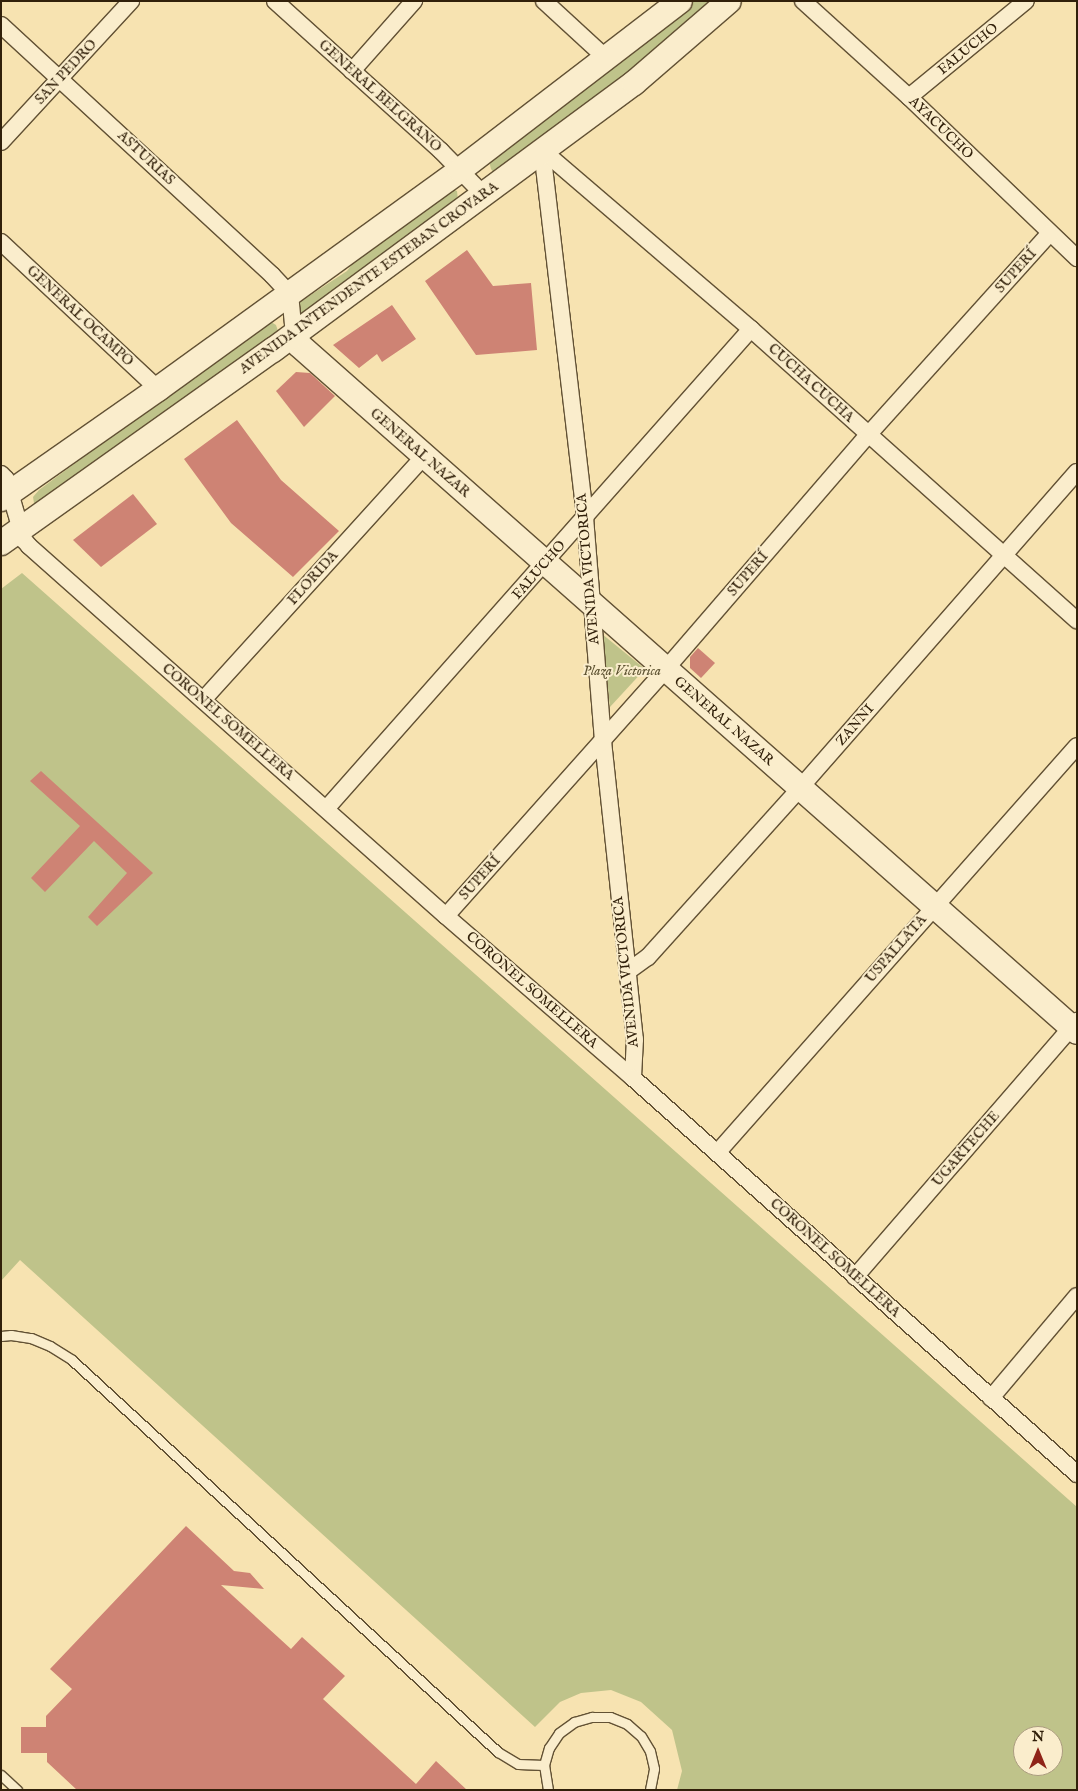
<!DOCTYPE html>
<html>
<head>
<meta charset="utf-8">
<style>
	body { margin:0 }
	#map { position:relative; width:1078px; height:1791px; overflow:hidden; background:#f7e3b1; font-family:"IM FELL English",serif }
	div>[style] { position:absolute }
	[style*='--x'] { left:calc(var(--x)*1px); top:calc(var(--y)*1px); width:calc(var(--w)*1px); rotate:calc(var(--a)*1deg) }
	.green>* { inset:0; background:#bfc38a }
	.building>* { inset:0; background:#ce8374 }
	.roads { filter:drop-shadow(1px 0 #625134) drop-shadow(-1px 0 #625134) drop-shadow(0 1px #625134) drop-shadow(0 -1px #625134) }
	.lane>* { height:9px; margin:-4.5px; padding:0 4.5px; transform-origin:4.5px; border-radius:4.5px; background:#faedcc }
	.street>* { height:16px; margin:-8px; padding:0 8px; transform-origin:8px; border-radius:8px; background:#faedcc }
	.secondary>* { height:24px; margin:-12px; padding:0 12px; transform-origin:12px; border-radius:12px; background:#faedcc }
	span { translate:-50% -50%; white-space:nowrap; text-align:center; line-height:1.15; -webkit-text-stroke:4px #faedcc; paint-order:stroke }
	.street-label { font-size:14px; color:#31200a }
	.park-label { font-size:14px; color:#5c5130; font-style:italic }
	.frame { position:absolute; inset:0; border:2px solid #31200a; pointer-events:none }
	.north { position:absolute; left:1013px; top:1726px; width:50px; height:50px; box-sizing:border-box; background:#faedcc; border:1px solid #aa9b7e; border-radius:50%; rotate:0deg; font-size:14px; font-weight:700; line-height:20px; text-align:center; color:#31200a }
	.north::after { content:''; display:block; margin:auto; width:18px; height:22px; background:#8f2418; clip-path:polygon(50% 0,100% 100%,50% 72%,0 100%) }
</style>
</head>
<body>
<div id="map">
	<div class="green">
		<div style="clip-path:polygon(693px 1px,720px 1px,629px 78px,494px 173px,491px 169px,489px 161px,615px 65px)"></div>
		<div style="clip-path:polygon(449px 188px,457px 191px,458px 200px,299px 316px,296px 308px,300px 302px,347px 271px,361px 252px)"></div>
		<div style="clip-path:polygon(265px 322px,271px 322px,276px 325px,278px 331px,276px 336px,41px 507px,34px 503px,33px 497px,39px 490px)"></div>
		<div style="clip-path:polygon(evenodd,22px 573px,1077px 1507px,1077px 1790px,677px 1790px,682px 1771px,672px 1730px,641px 1702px,611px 1690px,581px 1693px,560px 1702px,535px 1727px,20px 1260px,1px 1281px,1px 589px,22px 573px,1023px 1736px,1053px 1736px,1053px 1766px,1023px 1766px,1023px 1736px)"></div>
		<div style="clip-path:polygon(602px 634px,645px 669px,610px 707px)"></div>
	</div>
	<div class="building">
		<div style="clip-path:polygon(467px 250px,493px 286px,531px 283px,537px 350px,476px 355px,425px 281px)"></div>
		<div style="clip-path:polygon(392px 305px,416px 339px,382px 362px,377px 354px,359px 368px,333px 345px)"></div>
		<div style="clip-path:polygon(296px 372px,310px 373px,335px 396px,304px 427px,276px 391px)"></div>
		<div style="clip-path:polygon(237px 420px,281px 480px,339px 531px,293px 577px,231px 523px,184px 459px)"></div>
		<div style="clip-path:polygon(133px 494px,157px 524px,101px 567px,73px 540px)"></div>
		<div style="clip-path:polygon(698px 648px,715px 663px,701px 678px,690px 668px,690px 657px)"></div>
		<div style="clip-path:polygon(41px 771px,153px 873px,97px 926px,88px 917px,127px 873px,94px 841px,45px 892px,31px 878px,80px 826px,30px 781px)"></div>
		<div style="clip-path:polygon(186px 1526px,234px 1571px,250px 1573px,264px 1589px,221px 1585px,291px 1649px,302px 1637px,345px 1676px,323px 1699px,416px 1784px,436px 1761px,467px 1790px,77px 1790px,47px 1762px,47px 1753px,21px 1753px,21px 1727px,46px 1727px,46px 1716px,72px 1689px,50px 1669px)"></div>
	</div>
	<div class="roads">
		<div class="lane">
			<div style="--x:1;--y:1336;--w:10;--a:-6"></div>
			<div style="--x:11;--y:1335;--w:20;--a:9"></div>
			<div style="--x:31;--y:1338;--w:21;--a:23"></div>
			<div style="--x:50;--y:1346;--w:26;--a:32"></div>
			<div style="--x:72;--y:1360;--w:579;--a:42.62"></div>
			<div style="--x:498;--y:1752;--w:23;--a:31"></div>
			<div style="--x:518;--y:1764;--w:26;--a:2"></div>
			<div style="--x:1;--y:1775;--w:22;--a:43"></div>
			<div style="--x:548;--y:1790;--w:25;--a:-99"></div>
			<div style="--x:544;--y:1765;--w:18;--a:-74"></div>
			<div style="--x:549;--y:1748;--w:18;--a:-56"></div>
			<div style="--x:559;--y:1733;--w:19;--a:-36"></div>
			<div style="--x:574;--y:1722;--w:19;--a:-16"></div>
			<div style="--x:592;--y:1717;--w:18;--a:0"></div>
			<div style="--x:610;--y:1717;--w:18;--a:22"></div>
			<div style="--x:627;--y:1724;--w:18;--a:41"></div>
			<div style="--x:641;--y:1736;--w:17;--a:59"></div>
			<div style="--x:650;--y:1751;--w:18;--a:77"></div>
			<div style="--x:654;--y:1769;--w:21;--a:101"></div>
		</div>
		<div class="street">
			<div style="--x:275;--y:1;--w:224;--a:42.1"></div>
			<div style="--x:441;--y:151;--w:60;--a:45.7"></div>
			<div style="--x:544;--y:1;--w:86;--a:42.6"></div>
			<div style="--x:803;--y:1;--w:143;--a:42.2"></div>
			<div style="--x:909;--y:97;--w:233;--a:43.8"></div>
			<div style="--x:1;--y:25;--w:369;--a:42.7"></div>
			<div style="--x:272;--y:275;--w:26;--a:47"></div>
			<div style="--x:290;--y:294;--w:41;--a:84.4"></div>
			<div style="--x:352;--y:71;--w:94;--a:-48.5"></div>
			<div style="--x:909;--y:97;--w:151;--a:-39.4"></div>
			<div style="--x:1;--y:142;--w:192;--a:-47.3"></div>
			<div style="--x:542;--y:150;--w:370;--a:83.3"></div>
			<div style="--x:585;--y:517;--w:225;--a:85.4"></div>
			<div style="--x:603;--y:741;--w:300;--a:83.9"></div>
			<div style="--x:635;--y:1039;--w:39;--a:93"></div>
			<div style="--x:542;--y:150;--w:275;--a:40.6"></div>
			<div style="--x:751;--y:329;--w:437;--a:41.8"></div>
			<div style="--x:1;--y:242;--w:215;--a:43.1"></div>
			<div style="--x:1;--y:474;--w:7;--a:45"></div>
			<div style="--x:6;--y:479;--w:64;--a:73.6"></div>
			<div style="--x:24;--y:540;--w:8;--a:50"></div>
			<div style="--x:29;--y:546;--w:557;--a:41.58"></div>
			<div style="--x:446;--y:916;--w:247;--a:40.9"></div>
			<div style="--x:633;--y:1078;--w:595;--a:41.73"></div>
			<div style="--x:203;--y:700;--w:329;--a:-47.8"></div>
			<div style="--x:326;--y:809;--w:641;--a:-48.48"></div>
			<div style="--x:446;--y:916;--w:329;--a:-48.3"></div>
			<div style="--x:665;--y:670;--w:312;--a:-49.2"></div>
			<div style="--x:869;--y:434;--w:270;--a:-48"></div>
			<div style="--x:627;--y:972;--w:26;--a:-36"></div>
			<div style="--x:648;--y:957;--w:227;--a:-48"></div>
			<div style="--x:800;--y:788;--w:420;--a:-48.8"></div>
			<div style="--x:717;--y:1153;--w:543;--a:-48.51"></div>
			<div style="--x:855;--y:1277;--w:339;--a:-49.1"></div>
			<div style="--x:991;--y:1398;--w:133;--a:-49.9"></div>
		</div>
		<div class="secondary">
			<div style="--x:294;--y:335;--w:11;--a:63"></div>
			<div style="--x:299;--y:345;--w:1038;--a:41.45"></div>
			<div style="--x:1;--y:499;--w:192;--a:-35"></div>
			<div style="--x:158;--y:389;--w:373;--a:-35.9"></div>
			<div style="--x:460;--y:170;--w:277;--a:-37.5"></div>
			<div style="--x:1;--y:543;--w:334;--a:-35.4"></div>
			<div style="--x:273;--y:350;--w:449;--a:-36.5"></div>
			<div style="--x:634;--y:83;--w:125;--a:-40.8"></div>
		</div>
	</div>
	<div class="street-label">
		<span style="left:968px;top:49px;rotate:-39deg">FALUCHO</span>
		<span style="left:66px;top:72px;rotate:-47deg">SAN PEDRO</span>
		<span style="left:380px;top:96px;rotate:42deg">GENERAL BELGRANO</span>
		<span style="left:941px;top:128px;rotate:44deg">AYACUCHO</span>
		<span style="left:146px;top:158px;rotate:43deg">ASTURIAS</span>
		<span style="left:1016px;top:271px;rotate:-48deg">SUPERÍ</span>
		<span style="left:369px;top:278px;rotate:-36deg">AVENIDA INTENDENTE ESTEBAN CROVARA</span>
		<span style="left:80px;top:316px;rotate:43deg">GENERAL OCAMPO</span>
		<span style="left:811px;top:383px;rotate:42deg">CUCHA CUCHA</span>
		<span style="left:420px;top:453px;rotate:41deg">GENERAL NAZAR</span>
		<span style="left:588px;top:569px;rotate:-95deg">AVENIDA VICTORICA</span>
		<span style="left:539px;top:570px;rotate:-49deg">FALUCHO</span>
		<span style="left:748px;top:574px;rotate:-49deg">SUPERÍ</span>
		<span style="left:313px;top:578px;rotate:-48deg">FLORIDA</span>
		<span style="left:724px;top:721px;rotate:41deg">GENERAL NAZAR</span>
		<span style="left:228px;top:722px;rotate:41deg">CORONEL SOMELLERA</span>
		<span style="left:855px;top:725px;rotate:-49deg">ZANNI</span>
		<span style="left:480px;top:878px;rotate:-48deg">SUPERÍ</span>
		<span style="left:896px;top:949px;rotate:-49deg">USPALLATA</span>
		<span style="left:626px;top:972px;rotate:-96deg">AVENIDA VICTORICA</span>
		<span style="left:532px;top:990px;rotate:41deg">CORONEL SOMELLERA</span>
		<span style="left:966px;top:1149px;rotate:-49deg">UGARTECHE</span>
		<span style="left:835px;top:1258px;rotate:42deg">CORONEL SOMELLERA</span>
	</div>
	<div class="park-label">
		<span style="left:622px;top:671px">Plaza Victorica</span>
	</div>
	<div class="frame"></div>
	<div class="north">N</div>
</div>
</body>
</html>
